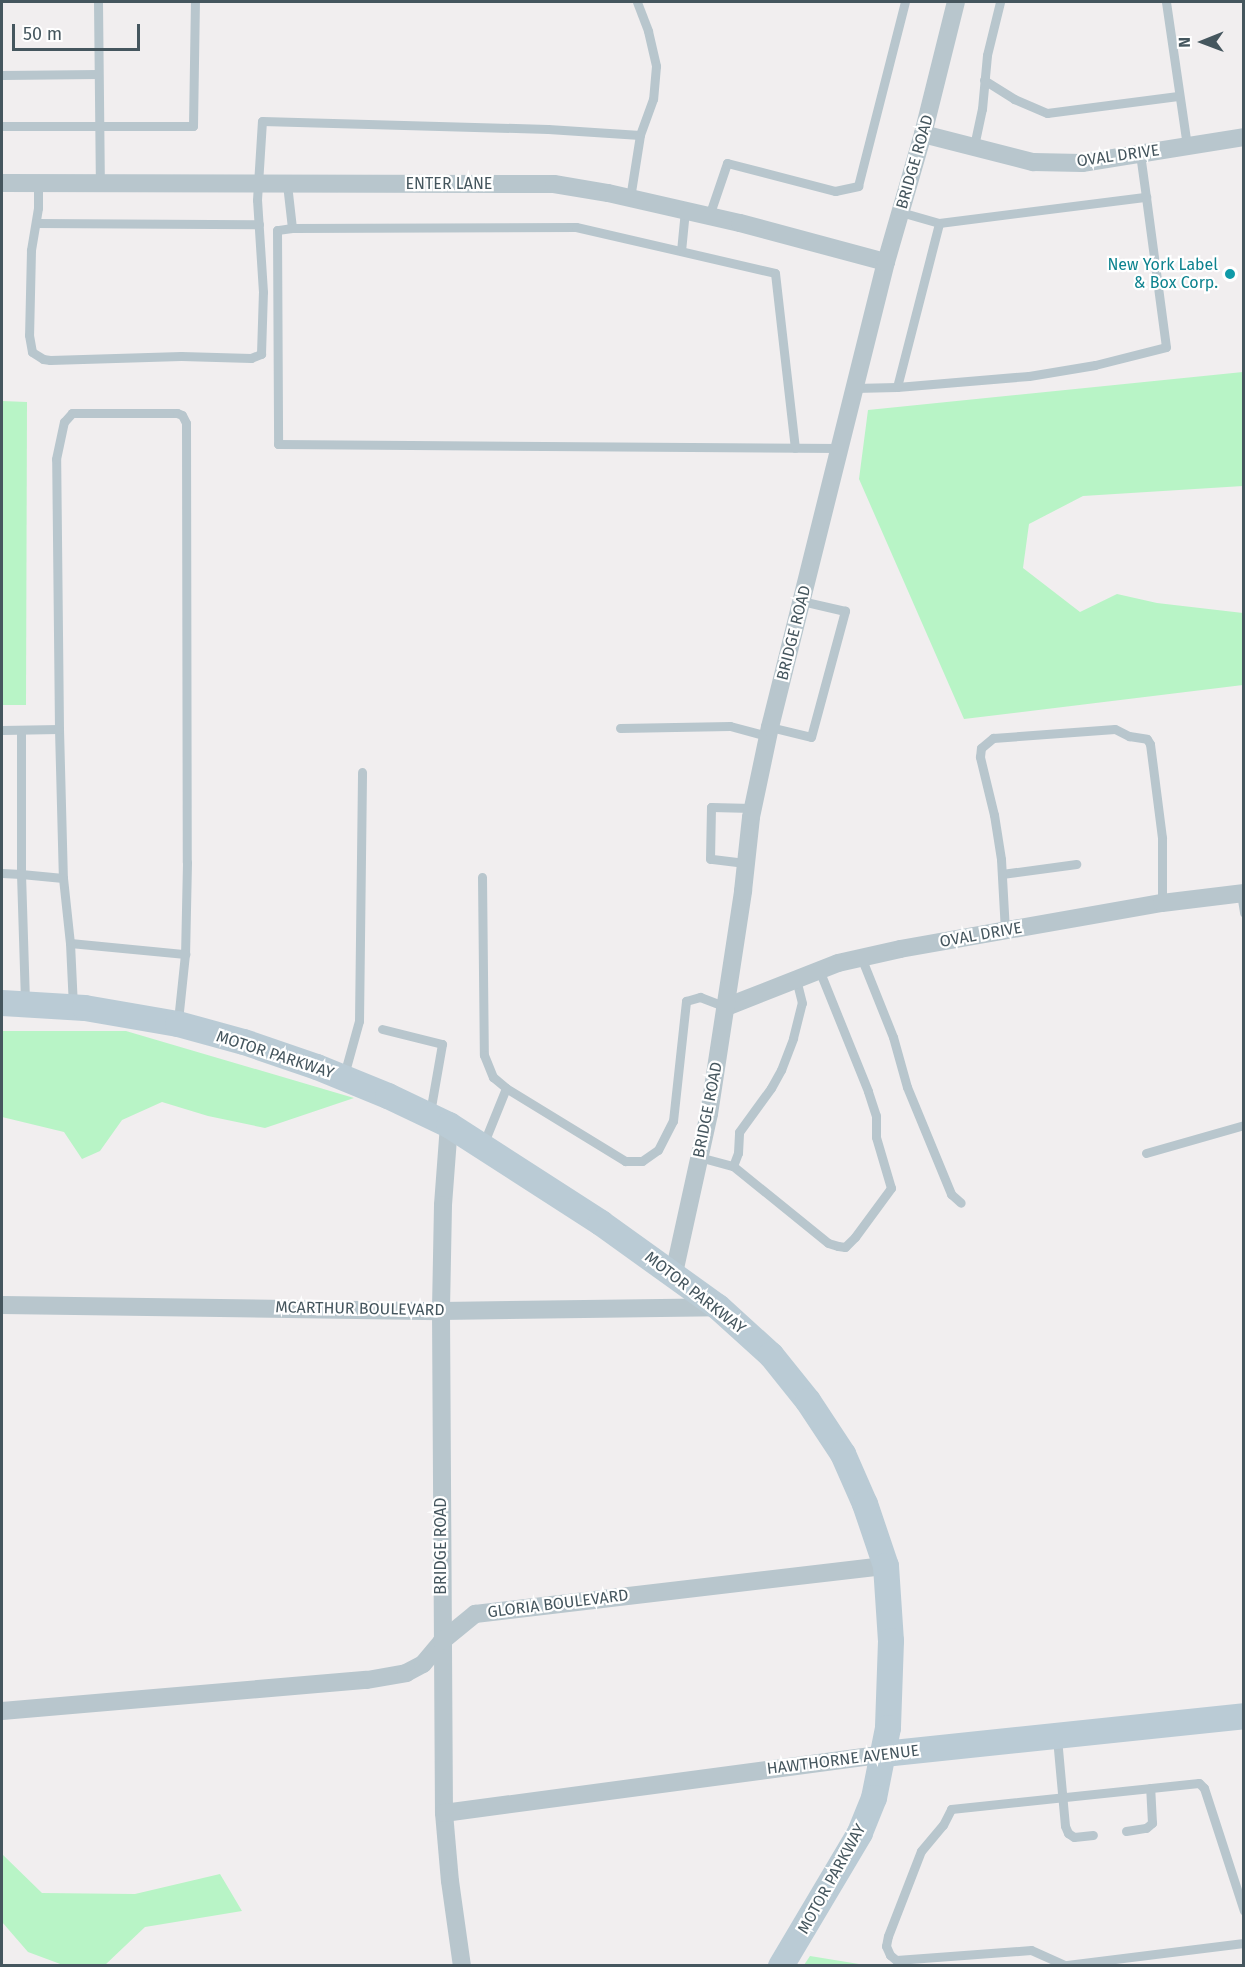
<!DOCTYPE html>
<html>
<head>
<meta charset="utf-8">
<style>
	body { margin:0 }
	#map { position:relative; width:1245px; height:1967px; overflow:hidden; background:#f1eeef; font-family:"Fira Sans",sans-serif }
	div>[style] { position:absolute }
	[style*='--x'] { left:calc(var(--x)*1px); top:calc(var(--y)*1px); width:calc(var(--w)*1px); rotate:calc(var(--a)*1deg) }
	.green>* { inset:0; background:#b8f4c6 }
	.lane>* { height:9px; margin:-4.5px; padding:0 4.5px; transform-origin:4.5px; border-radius:4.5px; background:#b8c6cd }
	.street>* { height:18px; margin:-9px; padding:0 9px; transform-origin:9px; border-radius:9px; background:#b8c6cd }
	.secondary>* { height:26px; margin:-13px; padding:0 13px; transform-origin:13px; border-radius:13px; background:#bacbd5 }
	.dots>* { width:16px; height:16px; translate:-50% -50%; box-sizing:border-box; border:3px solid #fff; border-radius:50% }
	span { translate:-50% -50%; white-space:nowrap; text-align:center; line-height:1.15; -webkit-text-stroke:4.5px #fff; paint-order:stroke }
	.street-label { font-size:16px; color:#45565e }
	.culture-label { font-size:16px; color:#0d838f }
	.right { translate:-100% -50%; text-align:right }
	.frame { position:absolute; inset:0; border:3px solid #45565e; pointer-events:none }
	.north { position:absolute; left:1173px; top:12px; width:60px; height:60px; -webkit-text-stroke:4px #fff; paint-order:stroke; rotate:269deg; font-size:16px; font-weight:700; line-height:24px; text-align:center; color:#45565e }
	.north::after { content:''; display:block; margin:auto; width:21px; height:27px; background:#45565e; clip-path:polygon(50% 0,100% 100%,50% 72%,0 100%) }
	.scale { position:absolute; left:12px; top:24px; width:128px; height:27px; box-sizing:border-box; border:3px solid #45565e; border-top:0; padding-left:8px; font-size:18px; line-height:21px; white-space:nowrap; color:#45565e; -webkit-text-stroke:4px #fff; paint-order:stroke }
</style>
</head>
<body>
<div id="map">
	<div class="green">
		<div style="clip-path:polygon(1243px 372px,1243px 486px,1083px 496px,1029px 524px,1023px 568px,1080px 612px,1117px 594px,1157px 603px,1243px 613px,1243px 685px,964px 719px,859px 479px,868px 410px)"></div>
		<div style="clip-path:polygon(2px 401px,27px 402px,26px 705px,2px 705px)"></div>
		<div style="clip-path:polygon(2px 1031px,126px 1031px,354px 1098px,265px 1128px,208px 1116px,162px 1102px,122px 1120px,100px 1151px,82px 1159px,64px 1132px,2px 1117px)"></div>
		<div style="clip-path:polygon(2px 1854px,42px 1893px,135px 1894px,220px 1874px,242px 1911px,145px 1927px,105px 1965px,63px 1965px,28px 1952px,2px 1922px)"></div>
		<div style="clip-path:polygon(810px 1956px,865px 1965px,804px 1965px)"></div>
	</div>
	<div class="lane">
		<div style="--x:98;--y:2;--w:181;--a:89.4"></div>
		<div style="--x:637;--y:2;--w:31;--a:69"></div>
		<div style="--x:648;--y:31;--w:36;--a:77"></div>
		<div style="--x:656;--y:66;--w:33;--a:95"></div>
		<div style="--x:653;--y:99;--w:38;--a:110"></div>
		<div style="--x:1166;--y:2;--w:146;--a:81.7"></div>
		<div style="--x:2;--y:75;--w:96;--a:-0.6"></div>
		<div style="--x:984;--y:80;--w:36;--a:32"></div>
		<div style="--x:1014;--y:99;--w:36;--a:23"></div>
		<div style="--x:1047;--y:113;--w:132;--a:-7.4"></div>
		<div style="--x:2;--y:126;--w:191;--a:0"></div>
		<div style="--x:193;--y:126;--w:124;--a:-89.1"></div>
		<div style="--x:974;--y:146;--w:38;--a:-78"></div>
		<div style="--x:982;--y:109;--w:54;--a:-84.7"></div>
		<div style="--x:987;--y:55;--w:55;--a:-76.2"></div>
		<div style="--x:38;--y:183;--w:25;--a:90"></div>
		<div style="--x:38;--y:208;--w:43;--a:99.5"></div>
		<div style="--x:31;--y:250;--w:85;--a:91.3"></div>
		<div style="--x:29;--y:335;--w:17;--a:80"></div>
		<div style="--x:32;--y:352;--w:13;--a:32"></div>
		<div style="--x:43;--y:359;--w:7;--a:8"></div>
		<div style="--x:50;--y:360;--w:131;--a:-1.7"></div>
		<div style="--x:181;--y:356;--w:70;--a:1.6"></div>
		<div style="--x:251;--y:358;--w:11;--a:-22"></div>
		<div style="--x:261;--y:354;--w:62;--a:-88.2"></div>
		<div style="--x:263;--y:292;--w:92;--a:-93.7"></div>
		<div style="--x:257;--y:200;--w:79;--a:-86.4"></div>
		<div style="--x:262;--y:121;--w:286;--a:1.6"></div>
		<div style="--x:548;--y:129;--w:92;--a:3.7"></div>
		<div style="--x:640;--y:135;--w:64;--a:99"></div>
		<div style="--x:287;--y:184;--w:44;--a:83.5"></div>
		<div style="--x:292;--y:228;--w:15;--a:172"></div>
		<div style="--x:277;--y:230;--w:214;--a:89.7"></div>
		<div style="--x:278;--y:444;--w:561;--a:0.41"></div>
		<div style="--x:709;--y:216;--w:56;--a:-71.2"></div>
		<div style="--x:727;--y:163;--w:112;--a:14.5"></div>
		<div style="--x:835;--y:191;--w:24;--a:-12"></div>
		<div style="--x:858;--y:186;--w:190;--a:-75.7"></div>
		<div style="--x:36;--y:223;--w:223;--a:0.3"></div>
		<div style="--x:939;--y:223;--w:209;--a:-7.2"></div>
		<div style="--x:1146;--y:197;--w:43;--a:-97.9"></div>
		<div style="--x:292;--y:228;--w:284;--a:-0.2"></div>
		<div style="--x:576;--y:227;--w:204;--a:13"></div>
		<div style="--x:775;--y:273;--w:176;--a:83.5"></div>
		<div style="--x:681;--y:251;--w:41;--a:-84.4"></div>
		<div style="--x:897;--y:387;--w:132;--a:-4.8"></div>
		<div style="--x:1029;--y:376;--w:67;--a:-9.5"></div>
		<div style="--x:1095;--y:365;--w:73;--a:-14.2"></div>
		<div style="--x:1166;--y:347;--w:151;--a:-97.6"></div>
		<div style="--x:854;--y:388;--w:43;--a:-1.3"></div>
		<div style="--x:897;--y:387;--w:169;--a:-75.6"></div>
		<div style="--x:939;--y:223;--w:40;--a:-164"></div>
		<div style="--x:770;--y:727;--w:42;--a:13.7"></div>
		<div style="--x:811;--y:737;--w:131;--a:-74.9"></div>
		<div style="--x:845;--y:611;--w:44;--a:-166.9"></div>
		<div style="--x:620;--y:728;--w:110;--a:-1"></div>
		<div style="--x:730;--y:726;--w:39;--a:15"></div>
		<div style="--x:59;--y:729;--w:149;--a:88.5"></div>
		<div style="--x:2;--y:730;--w:57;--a:-1"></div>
		<div style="--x:59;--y:729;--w:270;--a:-90.6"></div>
		<div style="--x:56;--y:459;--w:38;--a:-78"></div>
		<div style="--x:64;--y:422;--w:12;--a:-48"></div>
		<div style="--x:72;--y:413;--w:105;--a:0"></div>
		<div style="--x:177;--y:413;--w:5;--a:22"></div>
		<div style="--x:182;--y:415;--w:9;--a:63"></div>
		<div style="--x:186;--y:423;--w:439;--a:89.9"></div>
		<div style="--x:187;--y:862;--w:92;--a:91.2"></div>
		<div style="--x:185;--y:954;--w:67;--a:96"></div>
		<div style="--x:21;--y:730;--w:144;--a:90"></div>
		<div style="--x:21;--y:874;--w:42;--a:5.4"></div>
		<div style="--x:63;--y:878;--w:65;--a:83.9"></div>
		<div style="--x:70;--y:943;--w:116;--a:5.5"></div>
		<div style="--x:745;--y:863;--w:35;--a:-173"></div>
		<div style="--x:710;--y:859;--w:52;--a:-88.9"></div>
		<div style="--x:711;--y:807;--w:41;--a:1.4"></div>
		<div style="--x:2;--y:873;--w:19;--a:3"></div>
		<div style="--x:21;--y:874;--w:128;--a:88.2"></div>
		<div style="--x:1002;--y:874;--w:75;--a:-7.7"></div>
		<div style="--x:482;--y:877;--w:178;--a:89.4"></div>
		<div style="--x:484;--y:1055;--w:24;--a:68"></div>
		<div style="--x:493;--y:1077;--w:17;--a:40"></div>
		<div style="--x:506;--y:1088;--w:140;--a:31.5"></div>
		<div style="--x:625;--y:1161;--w:17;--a:0"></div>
		<div style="--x:642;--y:1161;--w:19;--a:-35"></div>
		<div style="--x:658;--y:1150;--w:33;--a:-63"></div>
		<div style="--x:673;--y:1121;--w:121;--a:-83.8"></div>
		<div style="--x:686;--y:1001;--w:15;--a:-16"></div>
		<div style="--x:700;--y:997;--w:28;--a:21"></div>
		<div style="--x:1241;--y:893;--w:20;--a:81"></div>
		<div style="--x:1005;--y:931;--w:72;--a:-93.2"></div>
		<div style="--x:1001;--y:859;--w:45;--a:-99"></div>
		<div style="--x:994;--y:815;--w:60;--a:-103.6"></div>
		<div style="--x:980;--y:757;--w:9;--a:-84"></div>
		<div style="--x:981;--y:748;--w:16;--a:-40"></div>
		<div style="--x:993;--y:738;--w:122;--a:-4.2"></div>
		<div style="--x:1115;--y:729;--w:16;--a:27"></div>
		<div style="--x:1129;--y:736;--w:18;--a:9"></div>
		<div style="--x:1147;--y:739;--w:6;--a:59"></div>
		<div style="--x:1150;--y:744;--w:95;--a:82.7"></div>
		<div style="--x:1162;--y:838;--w:65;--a:90"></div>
		<div style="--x:70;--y:943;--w:64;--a:87.3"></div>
		<div style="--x:861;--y:957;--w:86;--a:68.2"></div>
		<div style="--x:893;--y:1037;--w:52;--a:74.4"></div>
		<div style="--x:907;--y:1087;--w:116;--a:67.6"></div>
		<div style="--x:951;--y:1194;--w:13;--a:42"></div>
		<div style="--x:382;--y:1029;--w:62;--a:14"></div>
		<div style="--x:442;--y:1044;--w:70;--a:99.9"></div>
		<div style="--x:344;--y:1075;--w:56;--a:-74.5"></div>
		<div style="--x:359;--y:1021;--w:249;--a:-89.3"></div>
		<div style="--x:483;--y:1145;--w:61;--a:-68"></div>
		<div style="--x:1146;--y:1153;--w:102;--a:-15.9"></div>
		<div style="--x:699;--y:1157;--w:35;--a:15"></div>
		<div style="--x:733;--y:1166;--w:122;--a:39"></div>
		<div style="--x:828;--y:1243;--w:10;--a:17"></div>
		<div style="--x:838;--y:1246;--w:7;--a:8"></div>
		<div style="--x:845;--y:1247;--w:14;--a:-45"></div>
		<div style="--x:855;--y:1237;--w:61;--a:-53.7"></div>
		<div style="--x:891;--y:1188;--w:53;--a:-106.4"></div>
		<div style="--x:876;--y:1137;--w:21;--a:-90"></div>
		<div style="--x:876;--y:1116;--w:26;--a:-108"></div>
		<div style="--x:868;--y:1091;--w:131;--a:-112"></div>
		<div style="--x:733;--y:1166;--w:14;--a:-69"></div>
		<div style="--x:738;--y:1153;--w:21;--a:-87"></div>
		<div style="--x:739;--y:1132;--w:54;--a:-54"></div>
		<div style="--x:771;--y:1088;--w:21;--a:-61"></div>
		<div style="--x:781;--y:1070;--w:34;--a:-69"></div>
		<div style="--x:793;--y:1038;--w:36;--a:-76"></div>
		<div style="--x:802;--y:1003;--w:25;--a:-104"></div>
		<div style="--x:1057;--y:1738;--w:88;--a:84.8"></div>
		<div style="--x:1065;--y:1826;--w:8;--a:67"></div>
		<div style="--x:1068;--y:1833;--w:7;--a:34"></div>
		<div style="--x:1074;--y:1837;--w:19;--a:-6"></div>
		<div style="--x:1126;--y:1831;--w:20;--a:-9"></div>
		<div style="--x:1146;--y:1828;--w:8;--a:-40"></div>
		<div style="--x:1152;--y:1823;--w:35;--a:-93"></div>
		<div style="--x:1067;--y:1965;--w:178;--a:-7.1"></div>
		<div style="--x:1067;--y:1966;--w:39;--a:-156"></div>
		<div style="--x:1031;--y:1950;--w:135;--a:175.8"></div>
		<div style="--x:896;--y:1960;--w:8;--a:-140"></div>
		<div style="--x:890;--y:1955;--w:10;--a:-114"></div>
		<div style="--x:886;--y:1946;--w:10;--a:-79"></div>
		<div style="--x:888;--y:1936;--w:91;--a:-68.8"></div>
		<div style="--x:921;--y:1851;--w:34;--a:-50"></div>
		<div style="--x:943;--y:1825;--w:18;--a:-63"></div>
		<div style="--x:951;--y:1809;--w:249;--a:-6"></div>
		<div style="--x:1199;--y:1783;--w:7;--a:45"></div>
		<div style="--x:1204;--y:1788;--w:129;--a:72"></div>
	</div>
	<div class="street">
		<div style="--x:923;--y:134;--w:114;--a:14.3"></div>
		<div style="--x:1033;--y:162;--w:49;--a:1.2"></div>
		<div style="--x:1082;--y:163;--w:164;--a:-9.1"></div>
		<div style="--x:2;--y:183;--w:552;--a:0.1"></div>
		<div style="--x:554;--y:184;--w:55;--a:9.5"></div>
		<div style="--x:608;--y:193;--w:135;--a:12.8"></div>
		<div style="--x:740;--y:223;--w:151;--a:15"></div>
		<div style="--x:726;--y:1007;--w:120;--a:-21.4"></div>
		<div style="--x:838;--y:963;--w:64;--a:-12.7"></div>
		<div style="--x:900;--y:949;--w:266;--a:-10"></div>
		<div style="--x:1162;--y:903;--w:83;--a:-7"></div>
		<div style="--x:449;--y:1125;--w:80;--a:94.3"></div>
		<div style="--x:443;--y:1205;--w:106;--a:91.1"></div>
		<div style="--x:441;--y:1311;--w:502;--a:89.66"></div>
		<div style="--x:444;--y:1813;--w:68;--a:85"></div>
		<div style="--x:450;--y:1881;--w:86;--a:82"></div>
		<div style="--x:674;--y:1273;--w:163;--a:-77.6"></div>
		<div style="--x:709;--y:1114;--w:226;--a:-81.3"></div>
		<div style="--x:743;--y:891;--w:74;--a:-83.8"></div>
		<div style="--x:751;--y:817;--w:92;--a:-78.1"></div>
		<div style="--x:770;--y:727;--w:479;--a:-76"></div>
		<div style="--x:886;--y:262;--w:133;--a:-73.9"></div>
		<div style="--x:923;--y:134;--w:136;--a:-76"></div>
		<div style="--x:2;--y:1305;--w:439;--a:0.8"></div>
		<div style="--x:441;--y:1311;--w:277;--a:-0.8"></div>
		<div style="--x:2;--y:1711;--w:366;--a:-4.9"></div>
		<div style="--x:367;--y:1680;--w:40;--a:-10"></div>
		<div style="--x:406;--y:1673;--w:19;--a:-28"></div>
		<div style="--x:423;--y:1664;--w:30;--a:-50"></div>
		<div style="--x:442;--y:1641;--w:43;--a:-39.3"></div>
		<div style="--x:475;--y:1614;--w:414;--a:-6.7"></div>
		<div style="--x:444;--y:1813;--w:444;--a:-7.6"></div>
	</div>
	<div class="secondary">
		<div style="--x:2;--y:1003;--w:83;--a:3.4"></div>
		<div style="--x:85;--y:1008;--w:94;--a:9.8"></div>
		<div style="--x:178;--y:1024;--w:68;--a:15.3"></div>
		<div style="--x:244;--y:1042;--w:77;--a:18.9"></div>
		<div style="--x:317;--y:1067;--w:77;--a:22.2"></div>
		<div style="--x:388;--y:1096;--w:68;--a:25.4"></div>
		<div style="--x:449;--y:1125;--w:181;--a:32.8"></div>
		<div style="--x:601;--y:1223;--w:144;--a:35.7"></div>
		<div style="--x:718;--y:1307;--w:72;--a:42.2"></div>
		<div style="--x:771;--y:1355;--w:59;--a:51.2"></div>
		<div style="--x:808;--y:1401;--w:64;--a:56.6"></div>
		<div style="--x:843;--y:1454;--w:55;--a:66.3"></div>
		<div style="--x:865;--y:1504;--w:65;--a:71.3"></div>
		<div style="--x:886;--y:1566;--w:75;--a:86.2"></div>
		<div style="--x:891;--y:1641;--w:87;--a:92"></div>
		<div style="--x:888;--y:1728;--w:71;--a:101.3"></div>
		<div style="--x:874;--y:1798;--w:38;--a:112"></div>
		<div style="--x:860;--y:1833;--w:155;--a:120.7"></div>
		<div style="--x:884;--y:1754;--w:362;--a:-6"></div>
	</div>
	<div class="dots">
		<div style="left:1230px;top:274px;background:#0f9aa8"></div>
	</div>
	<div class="street-label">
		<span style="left:1118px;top:156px;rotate:-8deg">OVAL DRIVE</span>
		<span style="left:915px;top:162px;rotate:-74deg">BRIDGE ROAD</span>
		<span style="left:449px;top:184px">ENTER LANE</span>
		<span style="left:794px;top:633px;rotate:-76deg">BRIDGE ROAD</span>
		<span style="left:981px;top:935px;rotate:-10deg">OVAL DRIVE</span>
		<span style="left:275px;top:1055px;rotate:18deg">MOTOR PARKWAY</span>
		<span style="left:708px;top:1110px;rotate:-79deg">BRIDGE ROAD</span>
		<span style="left:695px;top:1293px;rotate:38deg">MOTOR PARKWAY</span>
		<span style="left:360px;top:1309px;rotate:1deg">MCARTHUR BOULEVARD</span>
		<span style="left:441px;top:1546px;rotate:-90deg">BRIDGE ROAD</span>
		<span style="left:558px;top:1604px;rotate:-7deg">GLORIA BOULEVARD</span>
		<span style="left:843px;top:1760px;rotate:-7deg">HAWTHORNE AVENUE</span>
		<span style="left:832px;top:1879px;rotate:-61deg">MOTOR PARKWAY</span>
	</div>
	<div class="culture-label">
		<span class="right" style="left:1218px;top:274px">New York Label<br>&amp; Box Corp.</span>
	</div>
	<div class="frame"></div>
	<div class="north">N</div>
	<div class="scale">50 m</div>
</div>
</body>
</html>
